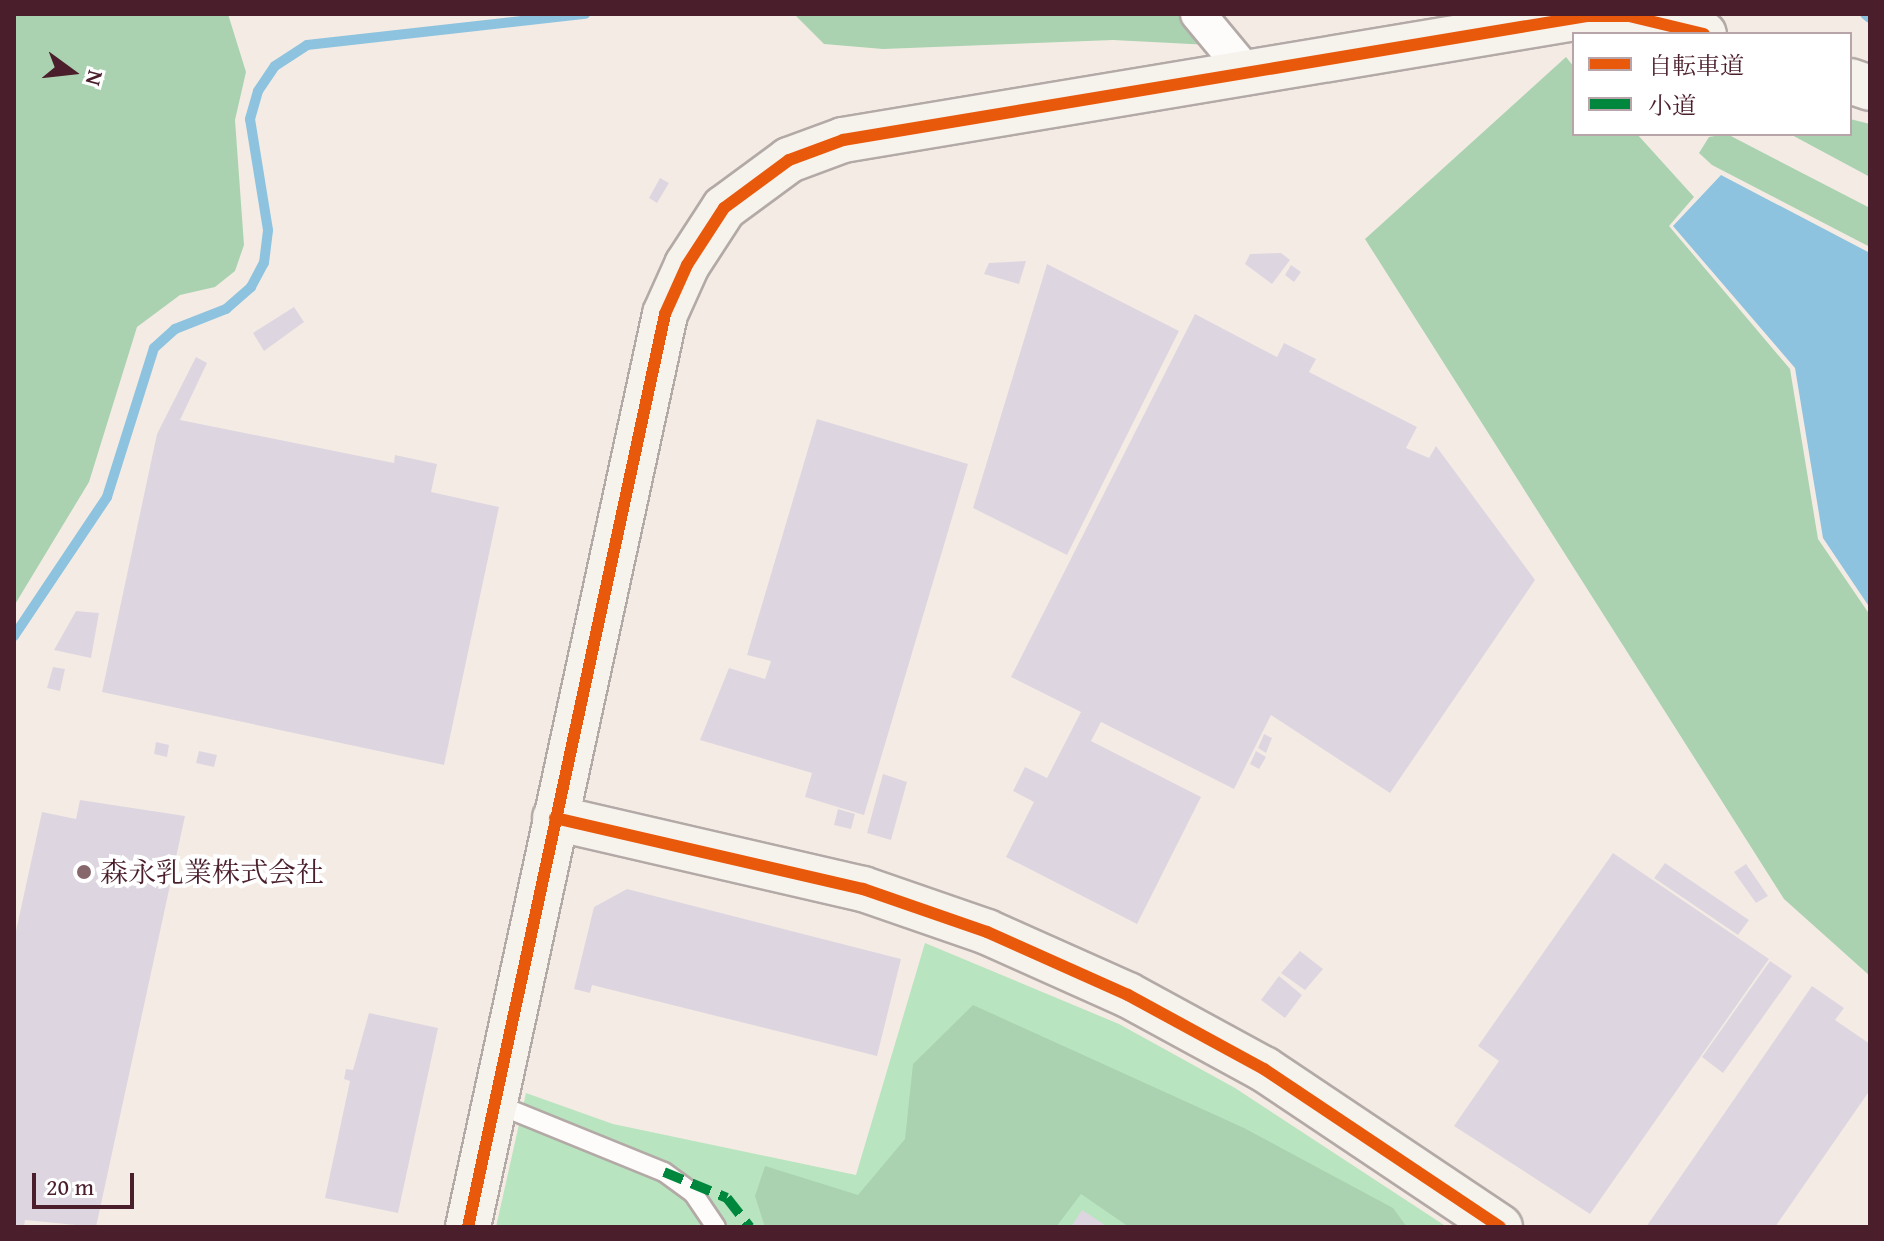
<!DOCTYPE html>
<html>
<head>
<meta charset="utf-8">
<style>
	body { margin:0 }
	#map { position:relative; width:1884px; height:1241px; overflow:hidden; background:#f4ece4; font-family:"Gentium Book Plus","Noto Serif JP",serif }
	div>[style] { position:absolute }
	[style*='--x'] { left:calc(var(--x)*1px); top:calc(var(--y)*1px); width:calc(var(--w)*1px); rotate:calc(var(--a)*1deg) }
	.green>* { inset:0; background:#b8e4bf }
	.forest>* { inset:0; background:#aad2b0 }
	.water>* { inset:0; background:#8ec3df }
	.stream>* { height:10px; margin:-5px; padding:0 5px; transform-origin:5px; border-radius:5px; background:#8ec3df }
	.building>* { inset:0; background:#ddd6e0 }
	.roads { filter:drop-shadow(2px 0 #b3a9a6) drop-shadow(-2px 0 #b3a9a6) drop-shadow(0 2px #b3a9a6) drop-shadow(0 -2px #b3a9a6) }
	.lane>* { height:18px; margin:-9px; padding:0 9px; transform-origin:9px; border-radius:9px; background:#fdfcfb }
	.street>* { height:34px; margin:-17px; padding:0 17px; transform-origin:17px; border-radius:17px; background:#fdfcfb }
	.secondary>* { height:44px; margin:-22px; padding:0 22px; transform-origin:22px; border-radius:22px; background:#f6f2ec }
	.quiet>* { height:10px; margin-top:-5px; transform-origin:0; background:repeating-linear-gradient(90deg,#00873e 0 20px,transparent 0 30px) }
	.cycleway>* { height:12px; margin:-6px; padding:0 6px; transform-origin:6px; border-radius:6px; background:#e8590c }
	.dots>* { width:22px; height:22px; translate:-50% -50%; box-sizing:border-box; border:4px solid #fff; border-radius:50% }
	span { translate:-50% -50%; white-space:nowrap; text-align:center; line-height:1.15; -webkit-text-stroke:8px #fff; paint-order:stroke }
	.poi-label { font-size:28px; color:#4a1f2b }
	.left { translate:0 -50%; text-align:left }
	.frame { position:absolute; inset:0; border:16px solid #4a1f2b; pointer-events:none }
	.legend { position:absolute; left:1572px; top:32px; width:280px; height:104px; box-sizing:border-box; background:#fff; border:2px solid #b7a5aa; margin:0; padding:10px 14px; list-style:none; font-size:24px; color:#4a1f2b }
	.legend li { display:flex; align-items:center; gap:16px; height:40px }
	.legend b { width:40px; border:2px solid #b7a5aa }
	.north { position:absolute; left:32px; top:32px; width:80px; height:80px; -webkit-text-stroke:6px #fff; paint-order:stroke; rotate:105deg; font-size:22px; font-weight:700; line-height:32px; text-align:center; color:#4a1f2b }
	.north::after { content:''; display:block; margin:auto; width:28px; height:36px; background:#4a1f2b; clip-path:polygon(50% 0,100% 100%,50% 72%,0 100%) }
	.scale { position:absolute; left:32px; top:1173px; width:102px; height:36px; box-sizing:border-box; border:4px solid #4a1f2b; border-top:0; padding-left:10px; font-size:24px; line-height:28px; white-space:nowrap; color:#4a1f2b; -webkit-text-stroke:6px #fff; paint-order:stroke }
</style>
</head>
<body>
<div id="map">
	<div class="green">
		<div style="clip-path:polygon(925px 943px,1119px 1024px,1235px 1088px,1447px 1227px,496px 1227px,526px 1093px,613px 1124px,856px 1175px)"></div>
	</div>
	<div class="forest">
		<div style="clip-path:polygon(14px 14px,228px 14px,246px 72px,235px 120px,244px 245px,235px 271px,215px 287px,180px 295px,137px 327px,89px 482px,14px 606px)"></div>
		<div style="clip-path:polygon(794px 14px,1181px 14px,1210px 45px,1113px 40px,883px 49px,824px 44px)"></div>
		<div style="clip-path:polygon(1566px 57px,1574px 67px,1574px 134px,1637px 134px,1694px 197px,1669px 226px,1790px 369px,1818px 539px,1870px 615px,1870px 976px,1784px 899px,1365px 239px)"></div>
		<div style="clip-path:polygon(1850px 119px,1870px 124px,1870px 177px,1790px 134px,1850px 134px)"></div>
		<div style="clip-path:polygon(1727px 134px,1870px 208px,1870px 247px,1712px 165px,1699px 153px,1709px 137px)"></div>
		<div style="clip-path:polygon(973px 1005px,1244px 1128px,1393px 1208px,1407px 1227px,1129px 1227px,1081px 1194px,1056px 1227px,765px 1227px,755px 1196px,765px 1166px,858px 1195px,905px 1139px,913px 1064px)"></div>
	</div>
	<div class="water">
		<div style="clip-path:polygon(1721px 175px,1870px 253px,1870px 608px,1823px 538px,1795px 368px,1673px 226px)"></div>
	</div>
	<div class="stream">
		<div style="--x:1865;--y:14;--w:6;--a:39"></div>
		<div style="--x:14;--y:636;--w:167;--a:-56.2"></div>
		<div style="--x:107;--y:497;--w:156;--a:-72.5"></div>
		<div style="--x:154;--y:348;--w:28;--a:-42"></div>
		<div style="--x:175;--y:329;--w:55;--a:-21.4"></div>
		<div style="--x:226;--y:309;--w:33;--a:-41"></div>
		<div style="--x:251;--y:287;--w:27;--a:-62"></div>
		<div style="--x:264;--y:263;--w:33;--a:-83"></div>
		<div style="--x:268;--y:230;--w:112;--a:-99.2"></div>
		<div style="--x:250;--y:119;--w:29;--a:-74"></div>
		<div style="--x:258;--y:91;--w:30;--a:-56"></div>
		<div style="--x:275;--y:66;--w:38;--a:-33"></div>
		<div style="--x:307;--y:45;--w:280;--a:-6.4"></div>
	</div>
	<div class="building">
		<div style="clip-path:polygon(660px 178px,669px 183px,657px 203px,649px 198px)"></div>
		<div style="clip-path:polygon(1281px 253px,1290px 260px,1272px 284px,1245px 264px,1250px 254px)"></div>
		<div style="clip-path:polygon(1026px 261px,1019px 284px,984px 274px,989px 263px)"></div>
		<div style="clip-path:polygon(1047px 264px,1179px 331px,1067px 555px,973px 508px)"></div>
		<div style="clip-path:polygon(1291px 265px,1301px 272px,1294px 282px,1285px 275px)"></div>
		<div style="clip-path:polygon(294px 307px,304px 322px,264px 351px,253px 333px)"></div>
		<div style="clip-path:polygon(1195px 314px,1277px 357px,1284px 343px,1316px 359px,1309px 372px,1417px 427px,1406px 448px,1429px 458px,1436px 446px,1535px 580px,1390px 793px,1271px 715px,1234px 789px,1101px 722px,1091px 741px,1201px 797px,1137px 924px,1006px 857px,1034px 802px,1013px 791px,1025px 767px,1047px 778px,1081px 712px,1011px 677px)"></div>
		<div style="clip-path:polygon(196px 357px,207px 363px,180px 420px,394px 463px,395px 455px,437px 464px,431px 492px,499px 507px,444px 765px,102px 692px,157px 434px)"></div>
		<div style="clip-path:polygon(817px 419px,968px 464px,864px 815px,805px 797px,812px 773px,700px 740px,729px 668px,765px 679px,771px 661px,747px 655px)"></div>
		<div style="clip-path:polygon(76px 611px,99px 613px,91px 658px,54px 650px)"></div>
		<div style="clip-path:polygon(53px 667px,65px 669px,60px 691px,47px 688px)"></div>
		<div style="clip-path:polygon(1264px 734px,1272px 738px,1266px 753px,1258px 748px)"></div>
		<div style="clip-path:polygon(156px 742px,169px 745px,167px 757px,154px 754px)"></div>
		<div style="clip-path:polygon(199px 751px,217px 755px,214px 767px,196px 763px)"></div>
		<div style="clip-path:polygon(1256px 751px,1266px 757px,1259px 769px,1250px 764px)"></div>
		<div style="clip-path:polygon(883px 774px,907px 782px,891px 840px,867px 833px)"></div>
		<div style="clip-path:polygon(80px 800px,185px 816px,96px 1227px,25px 1220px,24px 1227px,14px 1227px,14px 940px,42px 812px,76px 819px)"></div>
		<div style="clip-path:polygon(838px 809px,855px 814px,851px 829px,834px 825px)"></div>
		<div style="clip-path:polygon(1613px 853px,1769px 959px,1590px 1214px,1454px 1126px,1499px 1061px,1478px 1046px)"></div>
		<div style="clip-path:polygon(1665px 863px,1749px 920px,1738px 935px,1654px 878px)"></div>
		<div style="clip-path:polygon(1746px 864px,1768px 896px,1756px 903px,1734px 872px)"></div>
		<div style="clip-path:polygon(627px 889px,901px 959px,877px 1056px,592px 985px,590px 993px,574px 989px,594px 907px)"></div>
		<div style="clip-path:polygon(1300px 951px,1323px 969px,1305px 990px,1281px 973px)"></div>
		<div style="clip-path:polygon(1770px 961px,1792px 976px,1723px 1073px,1702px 1057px)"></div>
		<div style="clip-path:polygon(1279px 976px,1302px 995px,1285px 1018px,1261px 1000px)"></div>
		<div style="clip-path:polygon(1812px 986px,1844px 1008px,1835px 1020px,1870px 1044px,1870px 1090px,1775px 1227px,1646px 1227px)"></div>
		<div style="clip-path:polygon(369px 1013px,438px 1028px,398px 1213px,325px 1198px,350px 1081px,344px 1079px,346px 1069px,353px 1070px)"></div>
		<div style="clip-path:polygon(1082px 1210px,1108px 1227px,1071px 1227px)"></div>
	</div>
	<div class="roads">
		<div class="lane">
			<div style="--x:494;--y:1103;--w:183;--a:22.1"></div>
			<div style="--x:664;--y:1172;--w:36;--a:36"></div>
			<div style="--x:693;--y:1193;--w:41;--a:55.9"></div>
		</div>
		<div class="street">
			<div style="--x:1198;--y:14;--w:77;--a:50.3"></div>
		</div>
		<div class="secondary">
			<div style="--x:1850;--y:81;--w:21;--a:19"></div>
			<div style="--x:555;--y:818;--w:316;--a:13"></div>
			<div style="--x:863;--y:889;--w:131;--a:19.1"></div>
			<div style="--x:987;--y:932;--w:154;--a:24.1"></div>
			<div style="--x:1128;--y:995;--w:155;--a:28.6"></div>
			<div style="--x:1264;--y:1069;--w:284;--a:33.8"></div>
			<div style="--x:468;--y:1227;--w:934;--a:-77.82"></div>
			<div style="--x:665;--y:314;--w:54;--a:-65.8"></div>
			<div style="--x:687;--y:265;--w:68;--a:-57"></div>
			<div style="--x:724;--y:208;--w:81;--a:-36.4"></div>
			<div style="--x:789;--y:160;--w:58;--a:-20.3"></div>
			<div style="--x:843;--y:140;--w:754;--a:-9.46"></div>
			<div style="--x:1587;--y:16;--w:42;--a:0"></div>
			<div style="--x:1629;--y:16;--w:77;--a:13.5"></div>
		</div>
	</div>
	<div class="quiet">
		<div style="--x:664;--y:1172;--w:68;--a:22.4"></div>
		<div style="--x:727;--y:1198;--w:37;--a:52"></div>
	</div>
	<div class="cycleway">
		<div style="--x:555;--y:818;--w:316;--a:13"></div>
		<div style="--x:863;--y:889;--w:131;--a:19.1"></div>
		<div style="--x:987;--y:932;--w:154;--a:24.1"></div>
		<div style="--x:1128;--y:995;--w:155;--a:28.6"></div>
		<div style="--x:1264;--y:1069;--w:284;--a:33.8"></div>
		<div style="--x:468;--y:1227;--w:934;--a:-77.82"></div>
		<div style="--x:665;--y:314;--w:54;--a:-65.8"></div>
		<div style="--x:687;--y:265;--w:68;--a:-57"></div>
		<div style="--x:724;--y:208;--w:81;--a:-36.4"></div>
		<div style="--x:789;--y:160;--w:58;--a:-20.3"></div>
		<div style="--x:843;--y:140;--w:754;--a:-9.46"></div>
		<div style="--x:1587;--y:16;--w:42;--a:0"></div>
		<div style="--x:1629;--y:16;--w:77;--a:13.5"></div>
	</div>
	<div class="dots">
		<div style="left:84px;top:872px;background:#86676c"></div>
	</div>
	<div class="poi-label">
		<span class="left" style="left:100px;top:872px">森永乳業株式会社</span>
	</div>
	<div class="frame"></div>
	<ul class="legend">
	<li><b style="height:10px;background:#e8590c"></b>自転車道</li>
	<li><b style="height:10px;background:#00873e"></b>小道</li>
	</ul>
	<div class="north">N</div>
	<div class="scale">20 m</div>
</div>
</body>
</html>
